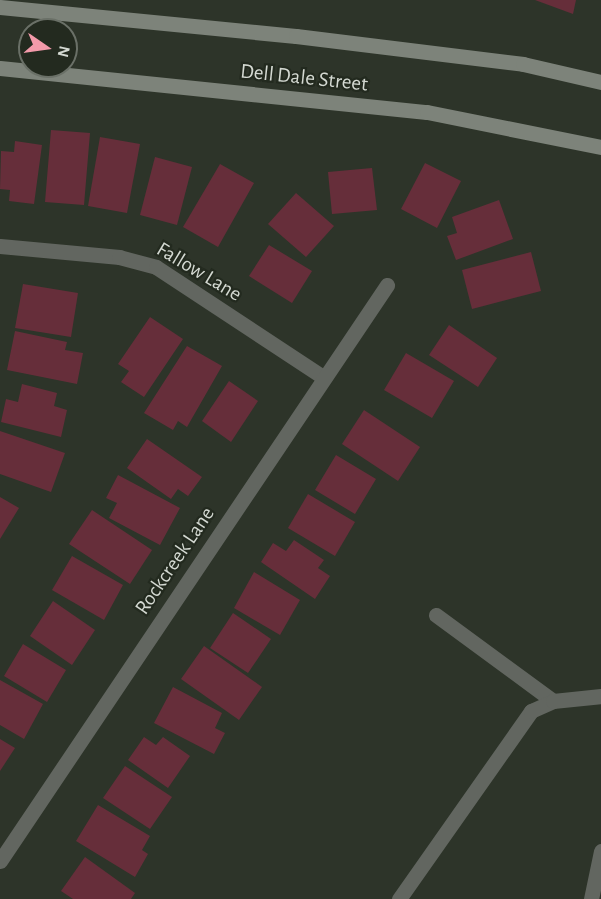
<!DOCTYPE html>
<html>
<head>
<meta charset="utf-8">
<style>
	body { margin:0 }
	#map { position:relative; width:601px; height:899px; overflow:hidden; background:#2d3429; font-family:"Alegreya Sans",sans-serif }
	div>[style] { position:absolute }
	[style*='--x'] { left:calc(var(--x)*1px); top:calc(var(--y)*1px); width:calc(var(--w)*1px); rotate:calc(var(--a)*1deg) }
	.building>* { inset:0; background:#662e3a }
	.minor>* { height:15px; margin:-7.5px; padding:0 7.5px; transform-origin:7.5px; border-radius:7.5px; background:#626660 }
	.secondary>* { height:15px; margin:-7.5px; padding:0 7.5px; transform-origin:7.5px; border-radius:7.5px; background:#7d837a }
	span { translate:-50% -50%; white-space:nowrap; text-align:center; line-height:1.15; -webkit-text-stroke:4.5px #232a1f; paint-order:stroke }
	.street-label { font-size:21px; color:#d4d9d2 }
	.north { position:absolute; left:18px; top:18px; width:60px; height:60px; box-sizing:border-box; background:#232a1f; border:2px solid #6a7067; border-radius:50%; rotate:103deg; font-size:16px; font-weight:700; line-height:24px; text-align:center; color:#d4d9d2 }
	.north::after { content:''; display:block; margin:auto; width:21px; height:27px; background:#f39aaa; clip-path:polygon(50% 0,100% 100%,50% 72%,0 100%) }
</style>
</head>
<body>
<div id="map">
	<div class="building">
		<div style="clip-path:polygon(535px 0,576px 0,573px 14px)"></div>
		<div style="clip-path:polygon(51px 130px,90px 133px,84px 205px,45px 202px)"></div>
		<div style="clip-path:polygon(100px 137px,140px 144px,127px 213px,88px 206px)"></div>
		<div style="clip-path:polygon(15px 141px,42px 145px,34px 204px,9px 201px,10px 190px,0 189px,1px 151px,14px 152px)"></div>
		<div style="clip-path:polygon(155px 157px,192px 167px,177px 225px,140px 215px)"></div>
		<div style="clip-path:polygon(425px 163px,461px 181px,437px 228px,401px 209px)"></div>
		<div style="clip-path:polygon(220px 164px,254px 183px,218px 247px,183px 227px)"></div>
		<div style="clip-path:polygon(372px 168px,377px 210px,332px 214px,328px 172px)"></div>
		<div style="clip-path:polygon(296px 193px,334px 226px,306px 257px,268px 224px)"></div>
		<div style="clip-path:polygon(499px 200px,513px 239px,456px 260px,447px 236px,457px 233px,452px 217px)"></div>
		<div style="clip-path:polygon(269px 245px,312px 271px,292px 303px,249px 276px)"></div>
		<div style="clip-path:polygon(531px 252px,541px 291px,472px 309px,462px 270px)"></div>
		<div style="clip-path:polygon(23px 284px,78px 293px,71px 337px,15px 328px)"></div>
		<div style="clip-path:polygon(150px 317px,183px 339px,144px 397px,121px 382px,129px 371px,118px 364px)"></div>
		<div style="clip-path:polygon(449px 325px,497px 358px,478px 387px,429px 355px)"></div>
		<div style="clip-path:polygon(15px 331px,67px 342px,65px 350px,83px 353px,77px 384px,7px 370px)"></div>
		<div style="clip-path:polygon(187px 346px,222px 366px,187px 427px,178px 421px,173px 430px,144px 413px)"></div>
		<div style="clip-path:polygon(406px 353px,454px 381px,432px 418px,384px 390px)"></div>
		<div style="clip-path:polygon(229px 381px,258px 401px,231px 442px,202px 421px)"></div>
		<div style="clip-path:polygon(22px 384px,57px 393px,54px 406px,67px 410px,61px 437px,1px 422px,6px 399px,18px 402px)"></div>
		<div style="clip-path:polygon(364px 410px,420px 447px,398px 481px,342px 444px)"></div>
		<div style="clip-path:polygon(0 431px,65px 453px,51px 492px,0 474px)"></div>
		<div style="clip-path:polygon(147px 439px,202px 477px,188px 496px,178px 489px,171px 499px,127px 468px)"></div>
		<div style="clip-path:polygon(336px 455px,376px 479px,355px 514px,315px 490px)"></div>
		<div style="clip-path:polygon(118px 475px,180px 508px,160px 545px,109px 518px,117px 503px,106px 498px)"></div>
		<div style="clip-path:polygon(308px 494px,355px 522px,335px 556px,288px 528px)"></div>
		<div style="clip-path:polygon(0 497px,19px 508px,0 539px)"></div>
		<div style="clip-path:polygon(92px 510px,152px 550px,130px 584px,69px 544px)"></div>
		<div style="clip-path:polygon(294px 540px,324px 560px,318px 568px,330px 576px,315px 599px,261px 562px,273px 543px,286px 551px)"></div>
		<div style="clip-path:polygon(72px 556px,123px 585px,104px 620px,52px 590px)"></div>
		<div style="clip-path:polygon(254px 572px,300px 600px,280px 635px,234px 608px)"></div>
		<div style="clip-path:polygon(53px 601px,95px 630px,72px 665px,30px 636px)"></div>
		<div style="clip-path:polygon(233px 613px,271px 639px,248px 673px,210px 648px)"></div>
		<div style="clip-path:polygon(23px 644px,66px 670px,47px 702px,4px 676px)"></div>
		<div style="clip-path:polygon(204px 646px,262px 687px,239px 720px,181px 679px)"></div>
		<div style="clip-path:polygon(0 680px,43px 704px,24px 739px,0 725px)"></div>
		<div style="clip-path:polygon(173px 687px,222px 713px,215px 728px,225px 733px,214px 754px,154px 723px)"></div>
		<div style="clip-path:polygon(144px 737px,156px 745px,163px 737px,190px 756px,168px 788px,128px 760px)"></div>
		<div style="clip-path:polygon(0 739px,15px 748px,0 771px)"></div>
		<div style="clip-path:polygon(125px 766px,172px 797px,150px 829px,103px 798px)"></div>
		<div style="clip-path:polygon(98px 805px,150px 836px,142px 850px,148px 854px,135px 877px,76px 841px)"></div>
		<div style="clip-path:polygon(85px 857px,135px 893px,131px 899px,73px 899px,61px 891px)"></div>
	</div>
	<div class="minor">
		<div style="--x:0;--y:246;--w:120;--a:5.3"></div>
		<div style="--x:119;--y:257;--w:38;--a:15"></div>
		<div style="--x:156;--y:267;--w:200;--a:33.4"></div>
		<div style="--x:436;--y:615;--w:145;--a:36.3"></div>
		<div style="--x:0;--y:861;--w:694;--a:-56.1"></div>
		<div style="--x:399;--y:899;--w:230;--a:-54.9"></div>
		<div style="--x:531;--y:711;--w:24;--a:-24"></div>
		<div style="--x:553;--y:701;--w:48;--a:-5.9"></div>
		<div style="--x:591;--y:899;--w:49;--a:-78.2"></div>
	</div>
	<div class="secondary">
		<div style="--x:0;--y:7;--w:297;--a:5.6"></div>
		<div style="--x:296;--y:36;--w:229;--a:7"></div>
		<div style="--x:523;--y:64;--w:80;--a:13"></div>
		<div style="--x:0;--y:68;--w:429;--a:5.9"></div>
		<div style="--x:427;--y:112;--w:177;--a:11.4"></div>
	</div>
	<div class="street-label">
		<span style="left:304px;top:78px;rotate:6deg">Dell Dale Street</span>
		<span style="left:199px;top:272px;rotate:31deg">Fallow Lane</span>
		<span style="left:175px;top:561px;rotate:-56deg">Rockcreek Lane</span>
	</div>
	<div class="north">N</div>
</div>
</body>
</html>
